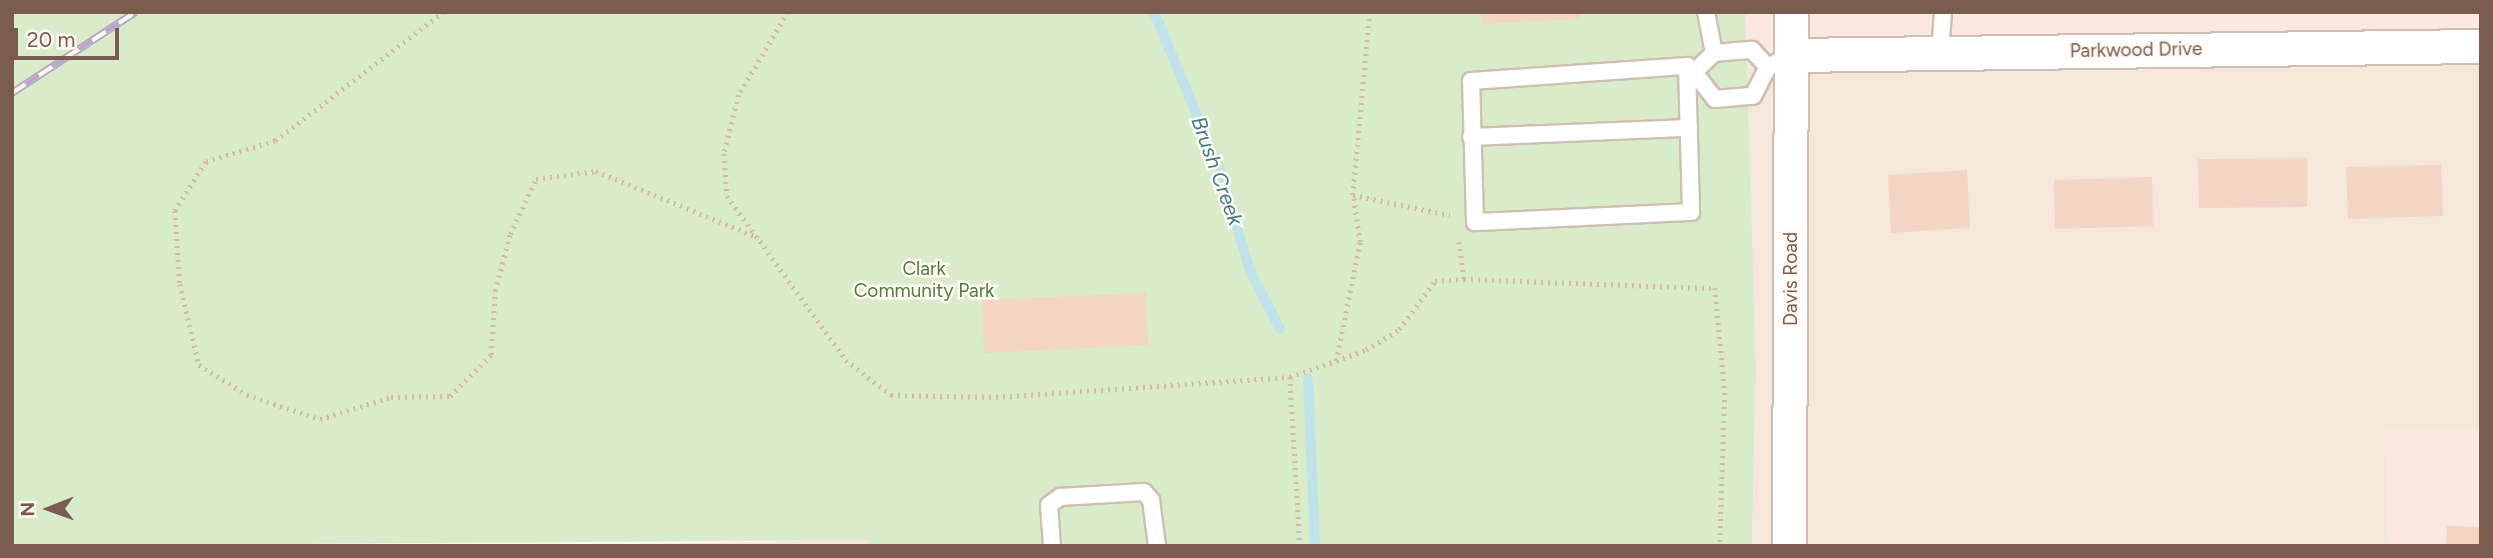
<!DOCTYPE html>
<html>
<head>
<meta charset="utf-8">
<style>
	body { margin:0 }
	#map { position:relative; width:2493px; height:558px; overflow:hidden; background:#fdf6ec; font-family:Figtree,sans-serif }
	div>[style] { position:absolute }
	[style*='--x'] { left:calc(var(--x)*1px); top:calc(var(--y)*1px); width:calc(var(--w)*1px); rotate:calc(var(--a)*1deg) }
	.residential>* { inset:0; background:#f5e8da }
	.commercial>* { inset:0; background:#fde8e0 }
	.green>* { inset:0; background:#d8ecc9 }
	.stream>* { height:10px; margin:-5px; padding:0 5px; transform-origin:5px; border-radius:5px; background:#bfe3e8 }
	.building>* { inset:0; background:#f3d5c3 }
	.path>* { height:4.5px; margin-top:-2.25px; transform-origin:0; background:repeating-linear-gradient(90deg,#d9b8a5 0 2px,transparent 0 7px) }
	.roads { filter:drop-shadow(2px 0 #d1beb0) drop-shadow(-2px 0 #d1beb0) drop-shadow(0 2px #d1beb0) drop-shadow(0 -2px #d1beb0) }
	.lane>* { height:16px; margin:-8px; padding:0 8px; transform-origin:8px; border-radius:8px; background:#fff }
	.street>* { height:33px; margin:-16.5px; padding:0 16.5px; transform-origin:16.5px; border-radius:16.5px; background:#fff }
	.rail>* { height:8px; margin-top:-4px; transform-origin:0; background:repeating-linear-gradient(90deg,#fffaf3 0 16px,#b9a8c9 0 32px); box-sizing:border-box; border-block:2px solid #b9a8c9 }
	span { translate:-50% -50%; white-space:nowrap; text-align:center; line-height:1.15; -webkit-text-stroke:5px #fffaf3; paint-order:stroke }
	.street-label { font-size:19px; color:#7a5c4d }
	.park-label { font-size:19px; color:#537a41 }
	.water-label { font-size:21px; color:#437c86; font-style:italic }
	.frame { position:absolute; inset:0; border:14px solid #7a5c4d; pointer-events:none }
	.north { position:absolute; left:14px; top:474px; width:70px; height:70px; -webkit-text-stroke:5px #fffaf3; paint-order:stroke; rotate:269deg; font-size:19px; font-weight:700; line-height:28px; text-align:center; color:#7a5c4d }
	.north::after { content:''; display:block; margin:auto; width:24px; height:32px; background:#7a5c4d; clip-path:polygon(50% 0,100% 100%,50% 72%,0 100%) }
	.scale { position:absolute; left:14px; top:28px; width:105px; height:32px; box-sizing:border-box; border:4px solid #7a5c4d; border-top:0; padding-left:9px; font-size:21px; line-height:24px; white-space:nowrap; color:#7a5c4d; -webkit-text-stroke:5px #fffaf3; paint-order:stroke }
</style>
</head>
<body>
<div id="map">
	<div class="residential">
		<div style="clip-path:polygon(2481px 41px,2481px 427px,2385px 427px,2388px 546px,1752px 546px,1756px 367px,1745px 57px)"></div>
		<div style="clip-path:polygon(870px 540px,870px 546px,518px 546px)"></div>
	</div>
	<div class="commercial">
		<div style="clip-path:polygon(1745px 12px,2481px 12px,2481px 40px,1745px 57px)"></div>
		<div style="clip-path:polygon(2385px 427px,2481px 427px,2481px 546px,2388px 546px)"></div>
	</div>
	<div class="green">
		<div style="clip-path:polygon(12px 12px,1745px 12px,1756px 367px,1752px 546px,870px 546px,869px 540px,12px 546px)"></div>
	</div>
	<div class="stream">
		<div style="--x:1154;--y:12;--w:174;--a:67.4"></div>
		<div style="--x:1221;--y:173;--w:102;--a:73.5"></div>
		<div style="--x:1250;--y:271;--w:65;--a:62.7"></div>
		<div style="--x:1308;--y:379;--w:167;--a:87.6"></div>
	</div>
	<div class="building">
		<div style="clip-path:polygon(1481px 12px,1580px 12px,1580px 19px,1482px 24px)"></div>
		<div style="clip-path:polygon(2307px 158px,2307px 207px,2199px 208px,2198px 159px)"></div>
		<div style="clip-path:polygon(2441px 165px,2443px 216px,2348px 219px,2346px 167px)"></div>
		<div style="clip-path:polygon(1967px 170px,1970px 228px,1891px 233px,1888px 175px)"></div>
		<div style="clip-path:polygon(2152px 177px,2153px 226px,2055px 229px,2054px 180px)"></div>
		<div style="clip-path:polygon(1146px 293px,1148px 345px,984px 353px,982px 300px)"></div>
		<div style="clip-path:polygon(2447px 526px,2481px 527px,2481px 546px,2446px 546px)"></div>
	</div>
	<div class="path">
		<div style="--x:444;--y:12;--w:213;--a:142.6"></div>
		<div style="--x:275;--y:141;--w:72;--a:163.1"></div>
		<div style="--x:206;--y:162;--w:58;--a:122.3"></div>
		<div style="--x:175;--y:211;--w:73;--a:86.1"></div>
		<div style="--x:180;--y:284;--w:83;--a:76.8"></div>
		<div style="--x:199;--y:365;--w:57;--a:32"></div>
		<div style="--x:247;--y:395;--w:77;--a:18.2"></div>
		<div style="--x:320;--y:419;--w:74;--a:-17.2"></div>
		<div style="--x:391;--y:397;--w:59;--a:-1"></div>
		<div style="--x:450;--y:396;--w:58;--a:-45"></div>
		<div style="--x:491;--y:355;--w:64;--a:-86.4"></div>
		<div style="--x:495;--y:291;--w:59;--a:-75.3"></div>
		<div style="--x:510;--y:234;--w:61;--a:-64.7"></div>
		<div style="--x:536;--y:179;--w:61;--a:-7.6"></div>
		<div style="--x:596;--y:171;--w:176;--a:22.3"></div>
		<div style="--x:788;--y:12;--w:96;--a:120.6"></div>
		<div style="--x:739;--y:95;--w:61;--a:104.3"></div>
		<div style="--x:724;--y:154;--w:42;--a:85.9"></div>
		<div style="--x:727;--y:196;--w:203;--a:54"></div>
		<div style="--x:846;--y:360;--w:57;--a:37.9"></div>
		<div style="--x:891;--y:395;--w:105;--a:1.1"></div>
		<div style="--x:996;--y:397;--w:295;--a:-3.9"></div>
		<div style="--x:1290;--y:377;--w:169;--a:86.6"></div>
		<div style="--x:1370;--y:12;--w:184;--a:95.3"></div>
		<div style="--x:1353;--y:195;--w:99;--a:11.7"></div>
		<div style="--x:1459;--y:242;--w:37;--a:82"></div>
		<div style="--x:1464;--y:279;--w:251;--a:2.1"></div>
		<div style="--x:1715;--y:288;--w:105;--a:84.6"></div>
		<div style="--x:1725;--y:393;--w:153;--a:91.9"></div>
		<div style="--x:1336;--y:361;--w:121;--a:-78.6"></div>
		<div style="--x:1360;--y:242;--w:48;--a:-98.5"></div>
		<div style="--x:1290;--y:377;--w:81;--a:-19.6"></div>
		<div style="--x:1366;--y:350;--w:39;--a:-32"></div>
		<div style="--x:1399;--y:329;--w:60;--a:-53.1"></div>
		<div style="--x:1435;--y:281;--w:29;--a:-4"></div>
	</div>
	<div class="roads">
		<div class="lane">
			<div style="--x:1714;--y:53;--w:38;--a:-5"></div>
			<div style="--x:1752;--y:50;--w:23;--a:47"></div>
			<div style="--x:1940;--y:53;--w:41;--a:-85.8"></div>
			<div style="--x:1687;--y:66;--w:146;--a:88.4"></div>
			<div style="--x:1691;--y:212;--w:216;--a:177.3"></div>
			<div style="--x:1475;--y:222;--w:141;--a:-91.6"></div>
			<div style="--x:1471;--y:81;--w:217;--a:-4"></div>
			<div style="--x:1697;--y:76;--w:29;--a:52"></div>
			<div style="--x:1715;--y:99;--w:38;--a:-5"></div>
			<div style="--x:1753;--y:96;--w:33;--a:-63"></div>
			<div style="--x:1768;--y:67;--w:27;--a:-27"></div>
			<div style="--x:1689;--y:77;--w:35;--a:-44"></div>
			<div style="--x:1714;--y:53;--w:42;--a:-101"></div>
			<div style="--x:1471;--y:137;--w:218;--a:-2.4"></div>
			<div style="--x:1052;--y:546;--w:41;--a:-94.2"></div>
			<div style="--x:1049;--y:505;--w:14;--a:-36"></div>
			<div style="--x:1060;--y:497;--w:84;--a:-3.4"></div>
			<div style="--x:1144;--y:492;--w:11;--a:49"></div>
			<div style="--x:1151;--y:500;--w:46;--a:82.6"></div>
		</div>
		<div class="street">
			<div style="--x:1792;--y:55;--w:689;--a:-0.75"></div>
			<div style="--x:1789;--y:546;--w:534;--a:-89.79"></div>
		</div>
	</div>
	<div class="rail">
		<div style="--x:12;--y:93;--w:148;--a:-33.2"></div>
	</div>
	<div class="street-label">
		<span style="left:2136px;top:50px;rotate:-1deg">Parkwood Drive</span>
		<span style="left:1791px;top:279px;rotate:-90deg">Davis Road</span>
	</div>
	<div class="park-label">
		<span style="left:924px;top:280px">Clark<br>Community Park</span>
	</div>
	<div class="water-label">
		<span style="left:1217px;top:171px;rotate:70deg">Brush Creek</span>
	</div>
	<div class="frame"></div>
	<div class="north">N</div>
	<div class="scale">20 m</div>
</div>
</body>
</html>
